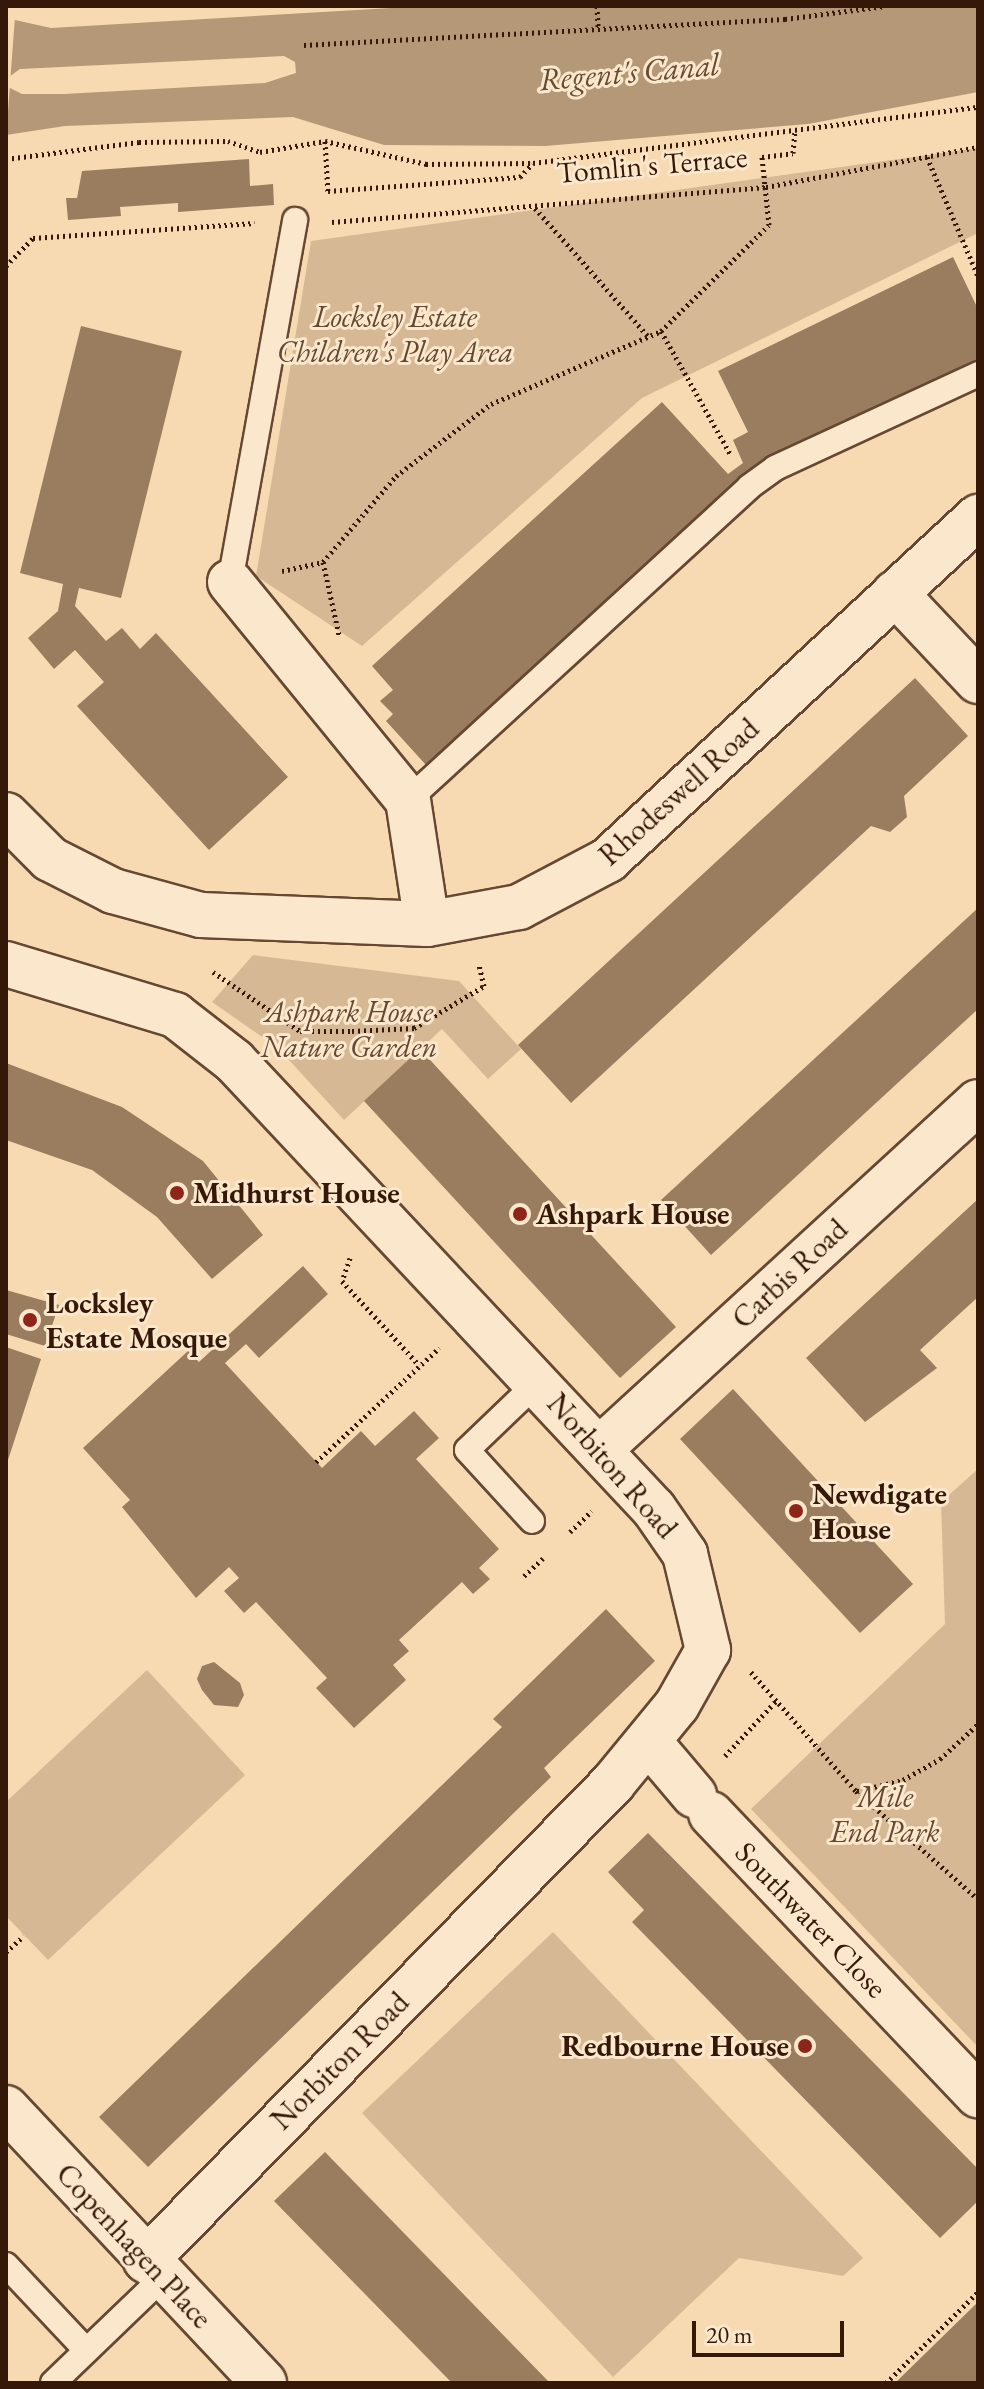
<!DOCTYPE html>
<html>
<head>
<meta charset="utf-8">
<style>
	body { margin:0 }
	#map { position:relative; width:984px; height:2389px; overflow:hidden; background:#f7dab1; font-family:"EB Garamond",serif }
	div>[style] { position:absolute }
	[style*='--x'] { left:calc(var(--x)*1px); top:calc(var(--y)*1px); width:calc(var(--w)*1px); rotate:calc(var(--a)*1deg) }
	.green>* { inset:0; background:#d6b994 }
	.water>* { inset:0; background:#b59877 }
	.pier>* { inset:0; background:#f7dab1 }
	.building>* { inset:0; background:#9a7d5f }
	.path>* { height:5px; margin-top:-2.5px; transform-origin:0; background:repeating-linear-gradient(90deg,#351807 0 2px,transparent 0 6px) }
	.roads { filter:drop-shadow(2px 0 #664832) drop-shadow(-2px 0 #664832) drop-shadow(0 2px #664832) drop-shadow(0 -2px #664832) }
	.lane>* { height:24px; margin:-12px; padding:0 12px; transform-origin:12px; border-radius:12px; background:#fae7cc }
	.street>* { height:44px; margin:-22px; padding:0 22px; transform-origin:22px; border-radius:22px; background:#fae7cc }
	.secondary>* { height:44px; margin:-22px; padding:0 22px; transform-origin:22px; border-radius:22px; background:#fae7cc }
	.dots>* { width:22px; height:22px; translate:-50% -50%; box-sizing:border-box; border:4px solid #fae7cc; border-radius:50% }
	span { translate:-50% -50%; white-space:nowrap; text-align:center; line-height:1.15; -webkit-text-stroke:6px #fae7cc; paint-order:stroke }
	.street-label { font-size:30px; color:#351807 }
	.park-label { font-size:30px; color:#654831; font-style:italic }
	.poi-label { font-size:30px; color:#351807; font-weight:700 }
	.left { translate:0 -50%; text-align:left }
	.right { translate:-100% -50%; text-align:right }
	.water-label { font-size:32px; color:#684b34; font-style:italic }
	.frame { position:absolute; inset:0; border:8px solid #351807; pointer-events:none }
	.scale { position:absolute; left:692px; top:2321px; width:152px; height:36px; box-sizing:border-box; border:4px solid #351807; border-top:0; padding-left:10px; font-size:24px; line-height:28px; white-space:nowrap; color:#351807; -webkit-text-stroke:6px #fae7cc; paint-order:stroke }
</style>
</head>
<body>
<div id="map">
	<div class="green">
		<div style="clip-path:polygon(978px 148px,978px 233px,642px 398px,362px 646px,256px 576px,311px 241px)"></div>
		<div style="clip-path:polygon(253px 955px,459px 981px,521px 1049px,488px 1079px,442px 1029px,344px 1120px,278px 1048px,212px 1002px)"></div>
		<div style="clip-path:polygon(978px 1469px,978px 2047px,751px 1809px,945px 1624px,941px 1502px)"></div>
		<div style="clip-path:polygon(147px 1670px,245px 1775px,48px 1960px,6px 1916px,6px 1802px)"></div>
		<div style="clip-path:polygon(553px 1932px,863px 2258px,843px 2276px,739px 2258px,613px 2377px,362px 2113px)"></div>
	</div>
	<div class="water">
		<div style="clip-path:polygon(425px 6px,978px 6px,978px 92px,808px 124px,545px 146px,384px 145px,293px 117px,65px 126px,6px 135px,6px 86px,22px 94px,64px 94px,265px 83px,296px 73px,295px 62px,284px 56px,20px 69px,6px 79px,6px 18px,51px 28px)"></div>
	</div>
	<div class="pier">
		<div style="clip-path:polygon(6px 14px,15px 16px,6px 139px)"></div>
	</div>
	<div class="building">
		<div style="clip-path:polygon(249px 159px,250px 186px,273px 184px,274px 205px,178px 212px,178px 203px,120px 207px,121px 216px,68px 220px,66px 198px,77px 198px,82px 171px)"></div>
		<div style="clip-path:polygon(953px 257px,978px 309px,978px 362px,735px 482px,426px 765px,386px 721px,393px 714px,380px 701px,393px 690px,372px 666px,662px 402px,728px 474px,743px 463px,733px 440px,748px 432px,718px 371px)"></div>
		<div style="clip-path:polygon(81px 326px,182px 351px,121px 598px,79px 588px,75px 606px,106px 641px,122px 628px,140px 649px,156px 633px,288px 777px,209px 850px,77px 706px,104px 682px,75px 650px,54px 669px,28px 638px,58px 611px,63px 584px,20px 573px)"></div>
		<div style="clip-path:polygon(915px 678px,968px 736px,904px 796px,907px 817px,890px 832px,871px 826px,571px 1103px,518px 1045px)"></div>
		<div style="clip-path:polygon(978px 908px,978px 1009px,711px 1255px,661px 1200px)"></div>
		<div style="clip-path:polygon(420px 1049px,676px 1327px,620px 1378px,364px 1101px)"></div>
		<div style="clip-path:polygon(6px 1063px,122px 1107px,203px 1161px,263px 1235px,212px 1279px,157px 1217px,92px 1170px,6px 1140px)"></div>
		<div style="clip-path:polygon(978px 1199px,978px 1297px,920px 1350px,937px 1368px,865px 1422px,806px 1358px)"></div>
		<div style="clip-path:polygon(303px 1266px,328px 1294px,259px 1358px,246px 1344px,225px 1363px,322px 1468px,361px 1431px,375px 1446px,414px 1411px,439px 1438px,416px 1459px,499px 1549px,479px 1568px,490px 1579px,473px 1594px,462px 1582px,399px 1640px,409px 1651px,393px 1665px,406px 1680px,354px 1728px,316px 1688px,327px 1678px,256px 1602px,244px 1613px,224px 1591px,239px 1578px,229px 1567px,196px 1598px,122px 1507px,130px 1500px,83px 1448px,188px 1351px,199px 1362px)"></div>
		<div style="clip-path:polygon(6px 1290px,59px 1305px,45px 1346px,6px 1334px)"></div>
		<div style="clip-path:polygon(6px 1347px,41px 1359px,7px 1463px,6px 1463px)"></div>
		<div style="clip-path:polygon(733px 1389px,913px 1584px,860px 1633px,680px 1439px)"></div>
		<div style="clip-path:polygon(606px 1609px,655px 1661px,544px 1768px,551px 1777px,148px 2167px,99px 2117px,502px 1727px,493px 1719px)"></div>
		<div style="clip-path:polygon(214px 1662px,240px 1683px,244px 1695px,238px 1707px,214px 1705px,202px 1690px,197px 1679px,202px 1666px)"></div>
		<div style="clip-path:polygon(648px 1833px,978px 2169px,978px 2201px,940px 2238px,632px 1922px,644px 1910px,608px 1872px)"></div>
		<div style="clip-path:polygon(325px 2152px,550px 2383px,452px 2383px,274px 2201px)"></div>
		<div style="clip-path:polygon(978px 2302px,978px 2383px,895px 2383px)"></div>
	</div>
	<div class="path">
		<div style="--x:597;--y:6;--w:22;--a:87"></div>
		<div style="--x:304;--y:45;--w:482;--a:-3.1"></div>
		<div style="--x:785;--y:19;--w:101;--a:-7.4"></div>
		<div style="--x:325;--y:141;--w:52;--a:86.7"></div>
		<div style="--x:927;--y:157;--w:129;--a:66.8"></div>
		<div style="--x:6;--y:159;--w:134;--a:-7.3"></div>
		<div style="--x:139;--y:142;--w:89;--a:-0.6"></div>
		<div style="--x:228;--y:141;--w:34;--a:19"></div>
		<div style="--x:260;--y:152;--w:66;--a:-9.6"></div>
		<div style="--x:325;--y:141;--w:104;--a:12.8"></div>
		<div style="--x:426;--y:164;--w:107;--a:-0.5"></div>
		<div style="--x:533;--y:163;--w:449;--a:-7.2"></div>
		<div style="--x:328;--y:191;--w:193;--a:-4.2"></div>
		<div style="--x:520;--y:177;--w:18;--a:-47"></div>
		<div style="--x:535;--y:208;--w:171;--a:48.6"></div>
		<div style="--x:332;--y:222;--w:435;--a:-4.6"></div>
		<div style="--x:766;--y:187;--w:216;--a:-10.7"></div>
		<div style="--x:6;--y:266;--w:39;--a:-46"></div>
		<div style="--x:33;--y:238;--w:222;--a:-3.9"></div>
		<div style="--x:661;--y:331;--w:142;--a:60.6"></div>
		<div style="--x:323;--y:562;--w:75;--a:77.6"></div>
		<div style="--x:282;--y:571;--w:42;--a:-12.4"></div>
		<div style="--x:323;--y:562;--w:113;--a:-49.7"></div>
		<div style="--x:396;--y:476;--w:119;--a:-37.2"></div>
		<div style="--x:491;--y:404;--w:185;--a:-23.2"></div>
		<div style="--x:661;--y:331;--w:151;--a:-44.5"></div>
		<div style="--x:769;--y:225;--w:68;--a:-95.9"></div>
		<div style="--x:762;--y:157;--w:31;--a:-7"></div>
		<div style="--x:793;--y:153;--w:22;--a:-85"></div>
		<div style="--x:213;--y:972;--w:105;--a:34.1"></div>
		<div style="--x:300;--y:1031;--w:52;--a:0"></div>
		<div style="--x:352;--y:1031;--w:62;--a:-2.8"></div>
		<div style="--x:414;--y:1028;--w:82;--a:-31"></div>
		<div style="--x:484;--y:986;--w:22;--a:-103"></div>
		<div style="--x:350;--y:1258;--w:24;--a:109"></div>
		<div style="--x:342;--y:1281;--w:114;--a:47.5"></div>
		<div style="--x:316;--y:1462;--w:168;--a:-42.8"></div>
		<div style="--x:570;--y:1532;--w:30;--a:-44"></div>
		<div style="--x:524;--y:1576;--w:26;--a:-43"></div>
		<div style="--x:751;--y:1672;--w:159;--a:48.6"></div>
		<div style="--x:856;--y:1791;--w:163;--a:41.5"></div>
		<div style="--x:725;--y:1756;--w:75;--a:-47.2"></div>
		<div style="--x:857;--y:1791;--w:47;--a:-13.4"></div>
		<div style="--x:903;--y:1780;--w:43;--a:-29.6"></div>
		<div style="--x:940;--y:1759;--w:52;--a:-42.6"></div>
		<div style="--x:6;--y:1952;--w:24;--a:-42"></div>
		<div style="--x:886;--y:2383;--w:129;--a:-44.7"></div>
	</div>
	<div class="roads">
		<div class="lane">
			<div style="--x:230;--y:582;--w:368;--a:-79.8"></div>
			<div style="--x:408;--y:800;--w:463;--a:-42.5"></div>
			<div style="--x:749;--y:487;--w:32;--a:-36"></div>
			<div style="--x:775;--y:468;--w:224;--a:-24.8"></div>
			<div style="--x:532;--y:1521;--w:96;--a:-132.5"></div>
			<div style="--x:467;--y:1450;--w:100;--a:-43.8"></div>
			<div style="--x:6;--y:2265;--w:117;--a:46.7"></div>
			<div style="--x:53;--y:2383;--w:151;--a:-43.9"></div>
		</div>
		<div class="street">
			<div style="--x:230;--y:582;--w:281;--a:50.8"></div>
			<div style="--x:408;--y:800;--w:125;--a:81.3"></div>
			<div style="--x:895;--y:593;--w:121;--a:46.7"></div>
			<div style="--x:6;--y:964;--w:177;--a:16.8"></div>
			<div style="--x:175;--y:1015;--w:75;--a:37.9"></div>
			<div style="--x:234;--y:1061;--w:614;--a:46.85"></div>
			<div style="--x:654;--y:1509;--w:55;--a:55.4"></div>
			<div style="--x:685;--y:1554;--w:99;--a:76.5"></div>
			<div style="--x:708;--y:1650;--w:63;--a:119.4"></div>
			<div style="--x:677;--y:1705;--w:101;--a:129.4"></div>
			<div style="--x:613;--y:1783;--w:668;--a:134.39"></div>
			<div style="--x:602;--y:1447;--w:510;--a:-42.54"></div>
			<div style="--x:649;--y:1742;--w:70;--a:49.7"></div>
			<div style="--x:711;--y:1814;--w:388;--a:46.5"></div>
			<div style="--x:6;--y:2108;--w:377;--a:46.8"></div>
		</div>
		<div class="secondary">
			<div style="--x:6;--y:815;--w:62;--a:45"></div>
			<div style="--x:50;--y:859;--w:71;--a:26.9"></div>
			<div style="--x:113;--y:891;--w:91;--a:15.3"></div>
			<div style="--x:201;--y:915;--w:226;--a:2.3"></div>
			<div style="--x:427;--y:924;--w:94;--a:-10.5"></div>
			<div style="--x:519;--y:907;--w:101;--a:-27.8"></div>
			<div style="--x:608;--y:860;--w:505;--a:-42.83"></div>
		</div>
	</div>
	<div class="dots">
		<div style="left:177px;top:1193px;background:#8f2418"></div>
		<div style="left:520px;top:1214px;background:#8f2418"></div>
		<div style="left:30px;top:1320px;background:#8f2418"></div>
		<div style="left:796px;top:1511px;background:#8f2418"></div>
		<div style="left:805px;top:2046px;background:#8f2418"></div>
	</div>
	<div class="street-label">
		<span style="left:652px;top:165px;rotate:-5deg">Tomlin's Terrace</span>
		<span style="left:679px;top:792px;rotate:-42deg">Rhodeswell Road</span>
		<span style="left:790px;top:1274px;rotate:-43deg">Carbis Road</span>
		<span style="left:612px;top:1466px;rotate:49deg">Norbiton Road</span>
		<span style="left:811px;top:1920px;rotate:46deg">Southwater Close</span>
		<span style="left:340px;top:2061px;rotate:-45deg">Norbiton Road</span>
		<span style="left:134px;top:2246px;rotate:47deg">Copenhagen Place</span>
	</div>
	<div class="park-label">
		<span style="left:395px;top:334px">Locksley Estate<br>Children's Play Area</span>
		<span style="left:349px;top:1029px">Ashpark House<br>Nature Garden</span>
		<span style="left:885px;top:1814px">Mile<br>End Park</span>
	</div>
	<div class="poi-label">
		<span class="left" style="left:193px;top:1193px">Midhurst House</span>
		<span class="left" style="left:536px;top:1214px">Ashpark House</span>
		<span class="left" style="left:46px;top:1320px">Locksley<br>Estate Mosque</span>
		<span class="left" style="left:812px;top:1511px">Newdigate<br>House</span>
		<span class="right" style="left:789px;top:2046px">Redbourne House</span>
	</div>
	<div class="water-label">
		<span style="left:629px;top:72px;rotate:-5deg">Regent's Canal</span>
	</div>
	<div class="frame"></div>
	<div class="scale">20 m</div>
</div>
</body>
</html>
